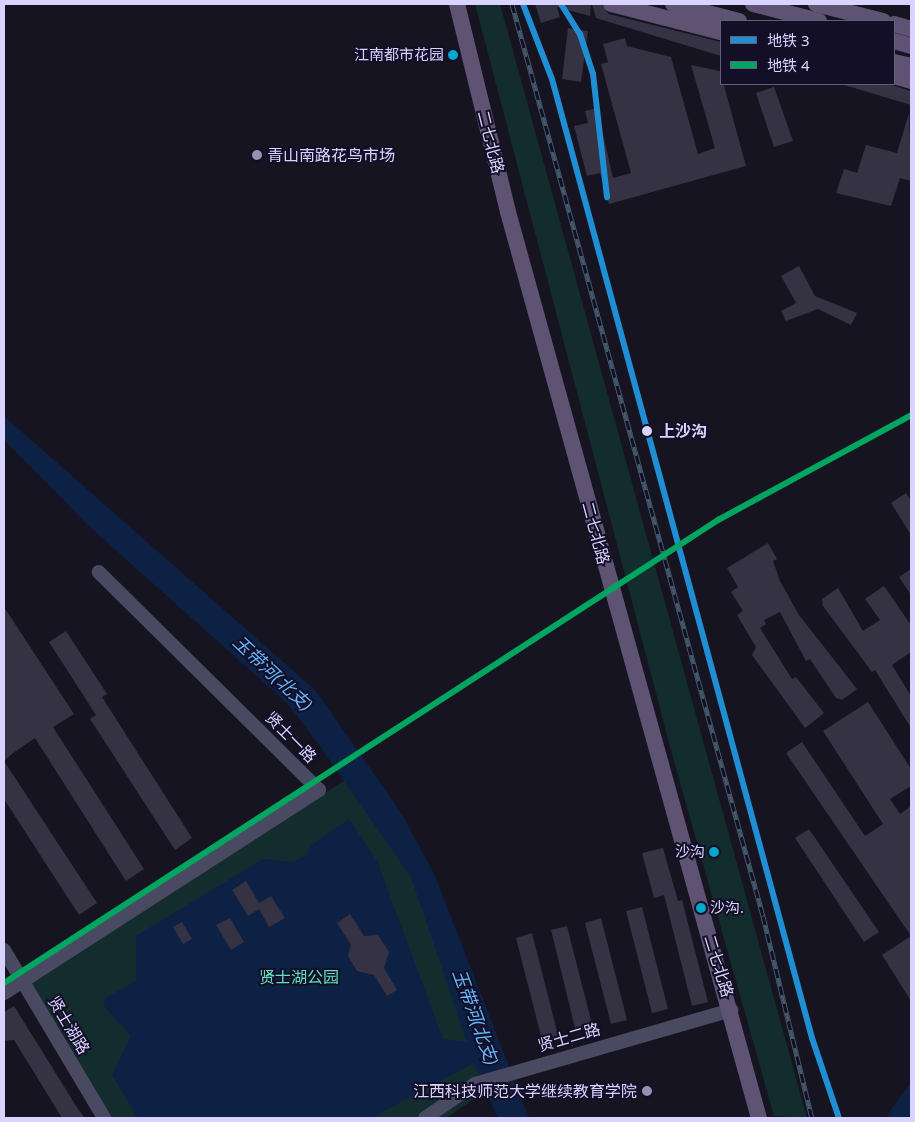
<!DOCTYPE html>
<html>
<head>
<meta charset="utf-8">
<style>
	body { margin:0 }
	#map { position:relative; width:915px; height:1122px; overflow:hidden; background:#161421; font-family:"Noto Sans","Noto Sans SC",sans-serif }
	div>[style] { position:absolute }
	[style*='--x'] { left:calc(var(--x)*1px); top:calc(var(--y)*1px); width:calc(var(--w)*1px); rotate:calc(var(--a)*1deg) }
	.green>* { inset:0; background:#132c2d }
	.water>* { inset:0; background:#0d2144 }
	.building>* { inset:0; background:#343243 }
	.minor>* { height:14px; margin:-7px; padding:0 7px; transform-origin:7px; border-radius:7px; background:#4a4962 }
	.major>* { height:16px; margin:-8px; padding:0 8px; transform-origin:8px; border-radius:8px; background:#5e5373 }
	.rail>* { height:5px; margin-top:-2.5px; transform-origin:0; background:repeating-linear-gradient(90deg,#130f26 0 9px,#43596b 0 18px); box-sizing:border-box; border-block:1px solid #43596b }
	.metro-1>* { height:6px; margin:-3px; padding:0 3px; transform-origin:3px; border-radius:3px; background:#208ed2 }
	.metro-2>* { height:6px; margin:-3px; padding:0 3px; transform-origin:3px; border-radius:3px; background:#00a560 }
	.dots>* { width:14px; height:14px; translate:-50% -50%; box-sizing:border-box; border:2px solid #130f26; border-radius:50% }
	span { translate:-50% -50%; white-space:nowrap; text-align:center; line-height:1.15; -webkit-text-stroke:4px #130f26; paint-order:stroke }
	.bus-label { font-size:15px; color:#d9d4ff }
	.right { translate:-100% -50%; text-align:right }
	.left { translate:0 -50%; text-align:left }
	.street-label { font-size:16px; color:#d9d4ff }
	.poi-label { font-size:16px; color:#d9d4ff }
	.stop-label { font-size:16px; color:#d9d4ff; font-weight:700 }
	.park-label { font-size:16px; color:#5fe0c0 }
	.water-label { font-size:18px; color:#62b6ff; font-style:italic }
	.frame { position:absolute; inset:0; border:5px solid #d9d4ff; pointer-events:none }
	.legend { position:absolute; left:720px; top:20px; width:175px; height:65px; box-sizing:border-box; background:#130f26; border:1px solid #625e7d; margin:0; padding:6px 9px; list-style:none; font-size:15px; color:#d9d4ff }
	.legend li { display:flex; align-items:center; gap:10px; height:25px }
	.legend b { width:25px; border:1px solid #625e7d }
</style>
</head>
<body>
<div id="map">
	<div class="green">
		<div style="clip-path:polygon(475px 4px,500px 4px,807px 1118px,774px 1116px,672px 754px)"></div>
		<div style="clip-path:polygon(347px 779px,413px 877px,490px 1088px,446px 1118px,108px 1118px,27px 984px)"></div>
	</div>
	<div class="water">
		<div style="clip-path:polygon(4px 416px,316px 691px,402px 814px,435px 876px,529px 1118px,498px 1118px,474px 1063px,371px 1118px,138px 1118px,112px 1075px,131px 1036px,103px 1005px,106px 998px,136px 981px,136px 936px,263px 859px,292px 862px,305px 856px,312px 845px,349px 819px,377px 861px,443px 1039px,467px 1042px,411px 877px,319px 745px,288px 704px,91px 528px,4px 440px)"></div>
		<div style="clip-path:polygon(911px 1082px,911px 1118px,887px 1118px,888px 1114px)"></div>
	</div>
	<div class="building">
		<div style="clip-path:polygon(535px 4px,591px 4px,590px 16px,557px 7px,560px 17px,541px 23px)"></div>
		<div style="clip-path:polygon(592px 4px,601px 4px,609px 14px,721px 42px,721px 56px,596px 18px)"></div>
		<div style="clip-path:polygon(568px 28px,588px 31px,581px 82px,562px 79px)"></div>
		<div style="clip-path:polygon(625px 38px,627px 46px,671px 57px,698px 154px,715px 148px,691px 65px,720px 71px,746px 166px,609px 204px,600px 173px,587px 176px,574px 126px,588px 123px,585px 111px,597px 108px,613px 178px,631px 173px,601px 64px,608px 62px,603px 44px)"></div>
		<div style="clip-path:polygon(841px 84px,888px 84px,911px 91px,911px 105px)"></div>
		<div style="clip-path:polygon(774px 87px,793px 141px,774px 147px,756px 93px)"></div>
		<div style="clip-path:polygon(909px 113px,911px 181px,900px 178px,891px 206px,836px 193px,844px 169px,857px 173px,866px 145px,897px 153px)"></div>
		<div style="clip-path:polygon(799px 266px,815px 296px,857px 313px,851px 325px,818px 309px,786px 321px,781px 311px,796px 303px,781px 276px)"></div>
		<div style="clip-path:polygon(906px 493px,911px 501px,911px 535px,891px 503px)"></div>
		<div style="clip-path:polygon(768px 543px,777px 559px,773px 561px,780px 581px,799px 615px,857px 689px,842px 700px,836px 698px,810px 659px,806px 661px,780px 612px,764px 620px,766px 624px,760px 628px,792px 679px,796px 677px,824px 713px,805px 728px,752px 655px,756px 647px,737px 615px,743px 611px,731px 592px,738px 587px,727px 568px)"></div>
		<div style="clip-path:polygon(911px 569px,911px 595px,899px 577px)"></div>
		<div style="clip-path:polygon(884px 586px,911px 625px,911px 652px,892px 665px,911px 696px,911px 728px,875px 670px,872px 672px,823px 606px,822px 599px,838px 588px,863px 631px,880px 620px,865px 599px)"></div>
		<div style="clip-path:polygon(4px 607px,74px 714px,53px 727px,144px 869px,126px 881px,35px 738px,13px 753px,4px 761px,97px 903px,79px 915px,4px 799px)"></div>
		<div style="clip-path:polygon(66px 631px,107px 694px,102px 697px,192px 838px,175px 850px,90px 719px,96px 715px,49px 642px)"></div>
		<div style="clip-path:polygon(868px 702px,911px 769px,911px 786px,890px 799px,900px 814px,911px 806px,911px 936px,786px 753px,802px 742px,865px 836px,883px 824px,823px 731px)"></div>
		<div style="clip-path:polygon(809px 829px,879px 932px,864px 942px,795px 838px)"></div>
		<div style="clip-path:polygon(663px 848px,678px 901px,682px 900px,708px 1002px,692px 1006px,664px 895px,654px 898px,642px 853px)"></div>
		<div style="clip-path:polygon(246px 881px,259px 903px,271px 896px,285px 918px,269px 927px,259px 909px,248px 916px,232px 890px)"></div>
		<div style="clip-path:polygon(642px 907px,668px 1009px,652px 1013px,626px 911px)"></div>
		<div style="clip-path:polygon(350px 914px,364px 936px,378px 935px,389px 952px,384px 968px,397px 990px,387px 996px,374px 975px,357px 971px,348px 956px,351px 945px,337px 923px)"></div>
		<div style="clip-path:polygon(230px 918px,244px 942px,231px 950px,216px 925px)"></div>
		<div style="clip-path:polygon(601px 918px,627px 1020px,611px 1024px,585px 923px)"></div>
		<div style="clip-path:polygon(182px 922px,192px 939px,183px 944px,173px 927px)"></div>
		<div style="clip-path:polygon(567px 926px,593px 1028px,576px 1032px,551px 930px)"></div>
		<div style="clip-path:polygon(532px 933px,558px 1035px,542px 1040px,516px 938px)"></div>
		<div style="clip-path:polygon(911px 936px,911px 1001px,882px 955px)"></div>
		<div style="clip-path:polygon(14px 1006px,78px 1109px,85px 1118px,62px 1118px,14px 1040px,4px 1041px,4px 1012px)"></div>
	</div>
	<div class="minor">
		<div style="--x:4;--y:950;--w:196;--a:59.2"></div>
		<div style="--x:4;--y:993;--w:375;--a:-32.8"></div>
		<div style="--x:319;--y:790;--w:310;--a:-135.3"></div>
		<div style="--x:425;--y:1118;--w:60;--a:-34.2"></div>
		<div style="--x:475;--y:1084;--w:267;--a:-16.1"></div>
	</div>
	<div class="major">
		<div style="--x:457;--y:4;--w:214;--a:76.2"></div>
		<div style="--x:508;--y:212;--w:940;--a:74.52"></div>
		<div style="--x:611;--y:4;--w:114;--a:14.3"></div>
		<div style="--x:673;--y:4;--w:68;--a:14.4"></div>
		<div style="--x:753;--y:4;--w:68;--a:14.4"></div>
		<div style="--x:816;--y:4;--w:69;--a:14.2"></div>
		<div style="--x:894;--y:24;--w:18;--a:16"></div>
		<div style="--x:894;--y:41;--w:18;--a:16"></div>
		<div style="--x:894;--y:62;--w:17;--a:13"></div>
		<div style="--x:894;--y:76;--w:18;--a:16"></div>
	</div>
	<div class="rail">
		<div style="--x:512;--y:4;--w:946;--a:74.61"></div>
		<div style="--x:763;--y:916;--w:208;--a:76.4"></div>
	</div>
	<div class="metro-1">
		<div style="--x:523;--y:4;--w:80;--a:68.9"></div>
		<div style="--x:552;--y:79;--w:994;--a:74.83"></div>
		<div style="--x:812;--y:1038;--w:84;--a:71.4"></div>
		<div style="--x:561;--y:4;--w:36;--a:58"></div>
		<div style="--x:580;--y:34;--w:42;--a:72"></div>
		<div style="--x:593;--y:74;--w:124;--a:83.5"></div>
	</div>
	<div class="metro-2">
		<div style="--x:4;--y:983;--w:851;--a:-32.96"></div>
		<div style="--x:718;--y:520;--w:220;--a:-28.5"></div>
	</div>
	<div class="dots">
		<div style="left:453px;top:55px;background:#00a9ce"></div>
		<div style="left:257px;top:155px;background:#9591b1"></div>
		<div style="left:647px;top:431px;background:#d9d4ff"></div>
		<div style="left:714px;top:852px;background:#00a9ce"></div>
		<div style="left:701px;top:908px;background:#00a9ce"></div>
		<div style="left:647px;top:1091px;background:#9591b1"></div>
	</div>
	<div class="bus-label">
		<span class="right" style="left:444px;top:55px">江南都市花园</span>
		<span class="right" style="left:705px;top:852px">沙沟</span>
		<span class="left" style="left:710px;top:908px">沙沟.</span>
	</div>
	<div class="street-label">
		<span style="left:491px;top:142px;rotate:76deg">二七北路</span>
		<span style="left:596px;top:533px;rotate:75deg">二七北路</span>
		<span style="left:291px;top:737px;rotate:45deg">贤士一路</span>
		<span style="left:719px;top:966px;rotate:73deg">二七北路</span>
		<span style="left:69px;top:1025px;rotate:59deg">贤士湖路</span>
		<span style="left:569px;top:1037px;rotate:-16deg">贤士二路</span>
	</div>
	<div class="poi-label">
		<span class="left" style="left:267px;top:155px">青山南路花鸟市场</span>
		<span class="right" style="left:637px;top:1091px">江西科技师范大学继续教育学院</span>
	</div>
	<div class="stop-label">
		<span class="left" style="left:659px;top:431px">上沙沟</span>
	</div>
	<div class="park-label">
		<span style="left:299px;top:977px">贤士湖公园</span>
	</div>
	<div class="water-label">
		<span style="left:273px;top:673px;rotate:43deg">玉带河(北支)</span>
		<span style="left:476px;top:1017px;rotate:70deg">玉带河(北支)</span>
	</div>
	<div class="frame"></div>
	<ul class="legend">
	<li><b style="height:6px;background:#208ed2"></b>地铁 3</li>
	<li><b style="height:6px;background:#00a560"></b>地铁 4</li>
	</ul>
</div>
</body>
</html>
